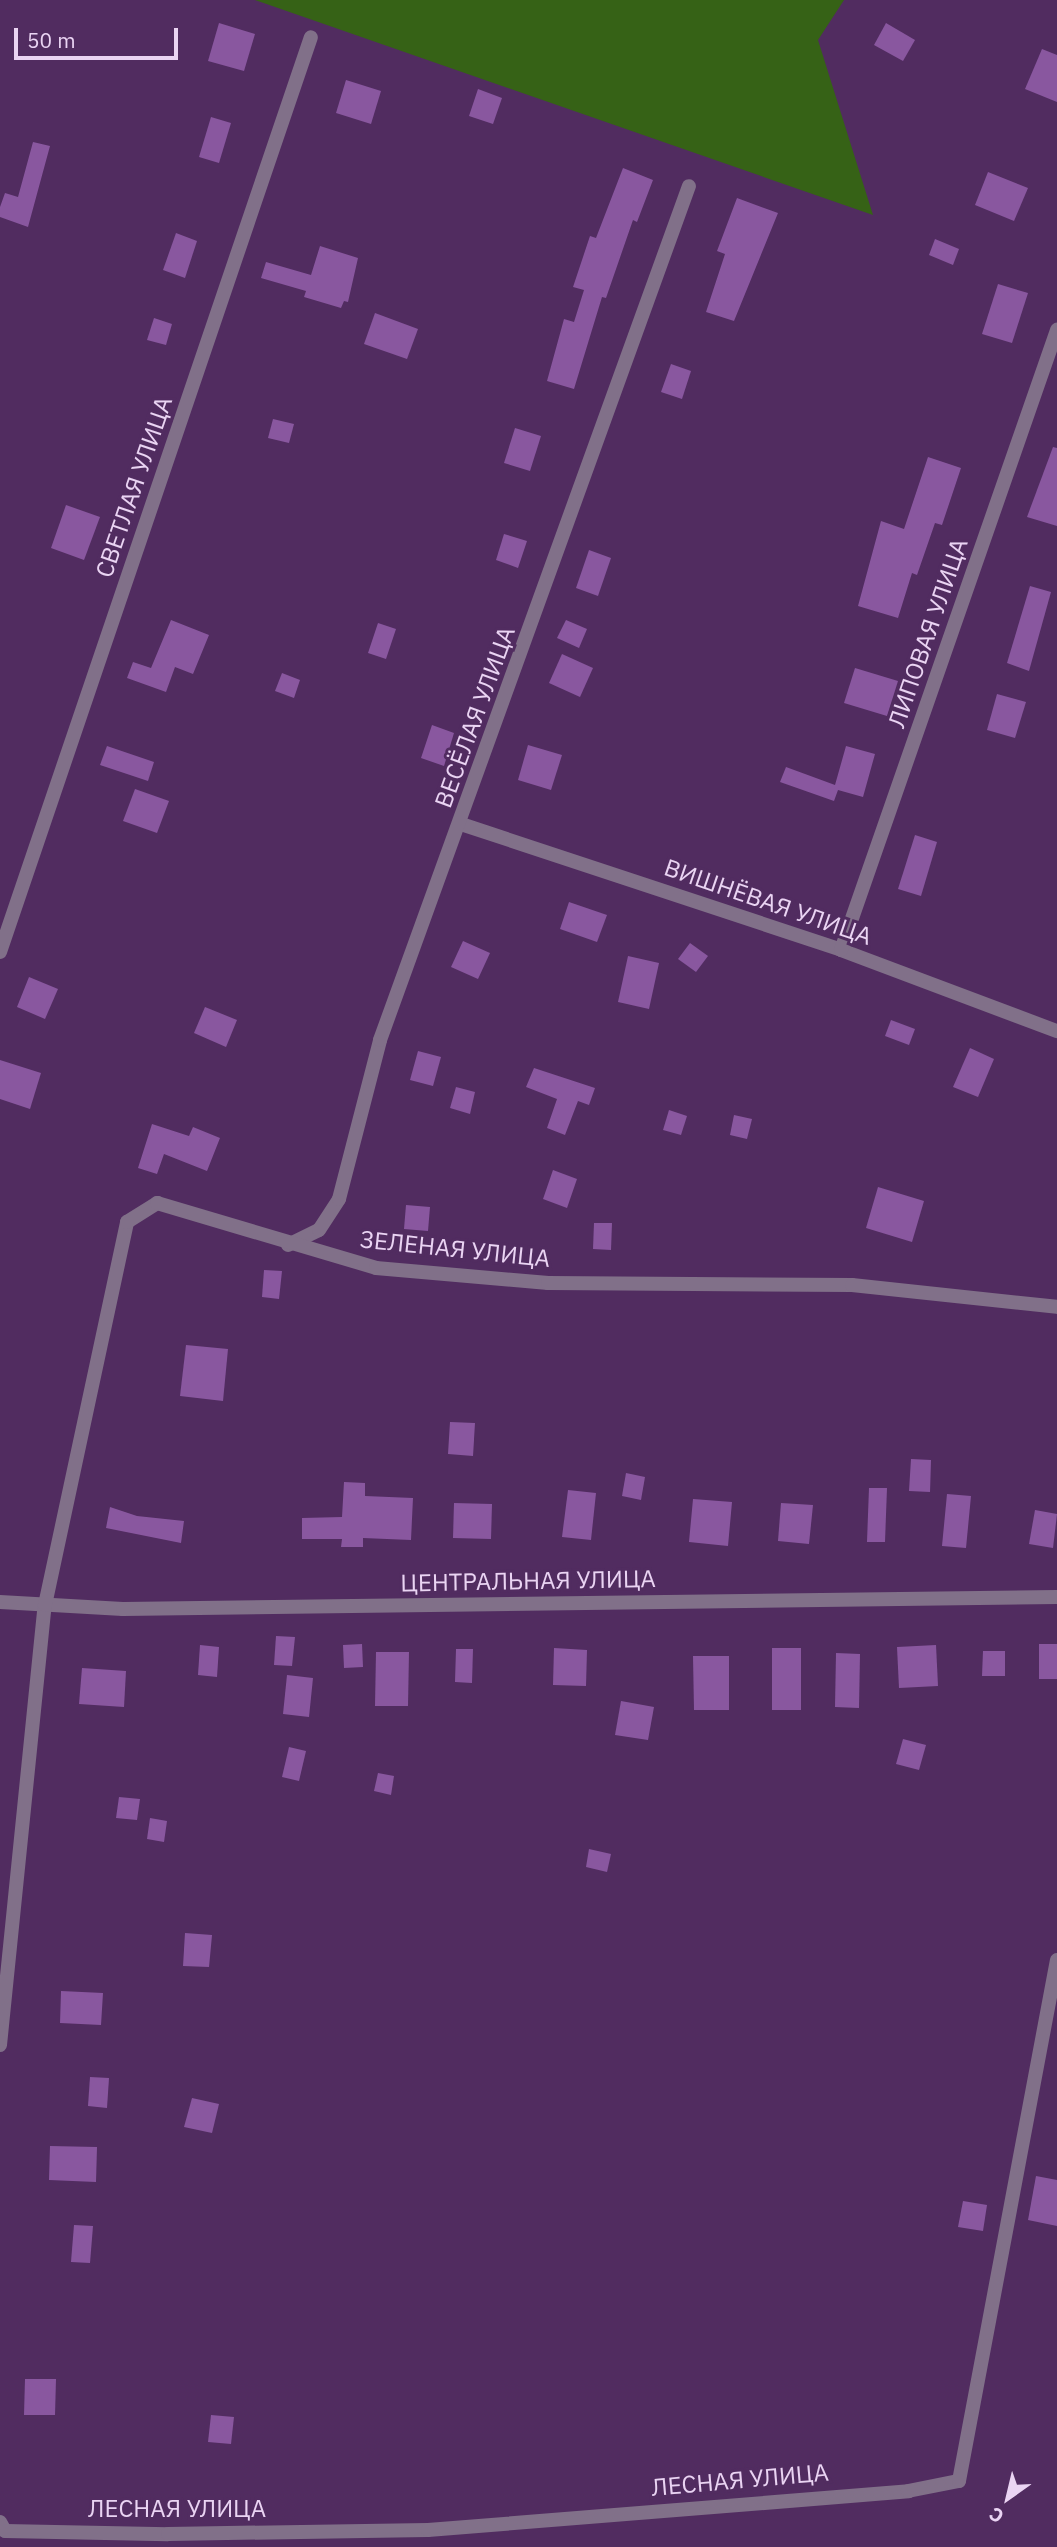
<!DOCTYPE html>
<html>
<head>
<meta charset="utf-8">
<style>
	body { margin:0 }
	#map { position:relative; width:1057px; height:2547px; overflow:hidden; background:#512c60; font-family:"IBM Plex Sans",sans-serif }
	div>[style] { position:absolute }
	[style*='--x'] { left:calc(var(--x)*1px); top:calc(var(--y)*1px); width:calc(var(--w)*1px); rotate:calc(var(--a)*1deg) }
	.green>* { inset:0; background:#366216 }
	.building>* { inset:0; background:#89579f }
	.minor>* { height:14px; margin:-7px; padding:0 7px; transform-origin:7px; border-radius:7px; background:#817089 }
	span { translate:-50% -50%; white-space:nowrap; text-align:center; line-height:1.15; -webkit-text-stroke:6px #512c60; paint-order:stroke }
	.street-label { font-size:24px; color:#ead4f3 }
	.north { position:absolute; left:973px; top:2463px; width:70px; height:70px; -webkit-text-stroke:5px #512c60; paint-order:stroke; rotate:214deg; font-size:19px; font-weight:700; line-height:28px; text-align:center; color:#ead4f3 }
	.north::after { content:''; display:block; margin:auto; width:24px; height:32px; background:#ead4f3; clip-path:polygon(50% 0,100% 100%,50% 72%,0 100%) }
	.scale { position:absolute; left:14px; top:28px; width:164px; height:32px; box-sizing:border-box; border:4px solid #ead4f3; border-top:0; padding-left:9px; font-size:21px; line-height:24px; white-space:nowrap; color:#ead4f3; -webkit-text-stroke:5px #512c60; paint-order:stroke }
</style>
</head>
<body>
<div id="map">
	<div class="green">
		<div style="clip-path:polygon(255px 0,844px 0,818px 40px,873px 215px)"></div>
	</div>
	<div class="building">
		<div style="clip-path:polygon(219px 23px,255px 34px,244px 71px,208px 61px)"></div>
		<div style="clip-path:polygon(886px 23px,915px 40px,903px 61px,874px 45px)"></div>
		<div style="clip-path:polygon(1042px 49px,1057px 55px,1057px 102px,1025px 89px)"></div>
		<div style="clip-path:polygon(346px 80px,381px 91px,371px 124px,336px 113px)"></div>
		<div style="clip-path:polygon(478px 89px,502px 98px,493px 124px,469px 116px)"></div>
		<div style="clip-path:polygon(211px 117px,231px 123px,219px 163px,199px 157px)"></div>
		<div style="clip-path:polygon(33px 142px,50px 146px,28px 227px,0 217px,0 207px,5px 193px,18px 197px)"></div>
		<div style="clip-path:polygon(623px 168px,653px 180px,637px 222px,633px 220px,606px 298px,602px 297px,574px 389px,547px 381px,564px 319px,574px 322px,584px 290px,573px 287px,590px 236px,596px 238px)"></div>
		<div style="clip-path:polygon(988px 172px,1028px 188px,1014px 221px,975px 205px)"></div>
		<div style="clip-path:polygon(737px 198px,778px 213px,734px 321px,706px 312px,725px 254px,717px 251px)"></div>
		<div style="clip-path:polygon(176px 233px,197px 241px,185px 278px,163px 270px)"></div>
		<div style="clip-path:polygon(935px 239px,959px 249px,953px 265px,929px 255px)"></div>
		<div style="clip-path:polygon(320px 246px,358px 258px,348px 302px,344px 301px,341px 308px,304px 297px,306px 291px,261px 278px,266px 262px,311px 275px)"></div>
		<div style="clip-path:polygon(998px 284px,1028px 293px,1012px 343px,982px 334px)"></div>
		<div style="clip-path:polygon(375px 313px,418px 329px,407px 359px,364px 344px)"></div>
		<div style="clip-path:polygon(154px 318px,172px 324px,166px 345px,147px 340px)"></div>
		<div style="clip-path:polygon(671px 364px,691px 371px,682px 399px,661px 392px)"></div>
		<div style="clip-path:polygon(273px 419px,294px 424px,289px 443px,268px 438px)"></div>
		<div style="clip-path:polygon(515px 428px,541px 436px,530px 471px,504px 463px)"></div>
		<div style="clip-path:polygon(1053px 447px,1057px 448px,1057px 526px,1027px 517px)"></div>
		<div style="clip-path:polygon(928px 457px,961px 468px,942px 525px,935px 523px,917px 575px,912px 573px,898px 618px,858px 606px,881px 521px,904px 529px)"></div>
		<div style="clip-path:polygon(66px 505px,100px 517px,84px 560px,51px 548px)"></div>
		<div style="clip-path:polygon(504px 534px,527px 541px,518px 568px,496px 560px)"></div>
		<div style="clip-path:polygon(589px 550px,611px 558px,598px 596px,576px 588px)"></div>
		<div style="clip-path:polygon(1030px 586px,1051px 592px,1029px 671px,1007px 663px)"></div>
		<div style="clip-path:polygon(171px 620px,209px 635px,193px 674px,175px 667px,166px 692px,127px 678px,133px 662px,151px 668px)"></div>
		<div style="clip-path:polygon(566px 620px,587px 629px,579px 648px,557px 638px)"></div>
		<div style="clip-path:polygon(378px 623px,396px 629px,386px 659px,368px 653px)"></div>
		<div style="clip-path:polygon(562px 654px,593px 668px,580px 697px,549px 683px)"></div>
		<div style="clip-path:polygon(855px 668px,898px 681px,887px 716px,844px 703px)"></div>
		<div style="clip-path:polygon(282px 673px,300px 680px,294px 698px,275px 691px)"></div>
		<div style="clip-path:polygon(997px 694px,1026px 702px,1015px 738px,987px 730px)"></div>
		<div style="clip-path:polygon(432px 725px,454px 733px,444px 766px,421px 758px)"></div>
		<div style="clip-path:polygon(528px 745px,562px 755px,551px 790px,518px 780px)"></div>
		<div style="clip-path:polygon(107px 746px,154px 762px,148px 781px,100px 765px)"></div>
		<div style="clip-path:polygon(846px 746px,875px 754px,863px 797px,838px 790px,834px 801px,780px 782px,786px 767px,835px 785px)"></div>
		<div style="clip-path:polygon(135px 789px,169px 801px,157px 833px,123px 821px)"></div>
		<div style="clip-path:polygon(915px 835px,937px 842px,921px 896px,898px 889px)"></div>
		<div style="clip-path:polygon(569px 902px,607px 915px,597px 942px,560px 929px)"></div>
		<div style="clip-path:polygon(463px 941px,490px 953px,478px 979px,451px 967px)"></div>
		<div style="clip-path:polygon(690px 943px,708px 956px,696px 972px,678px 959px)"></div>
		<div style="clip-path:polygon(628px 956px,659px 963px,649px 1009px,618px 1002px)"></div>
		<div style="clip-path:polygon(29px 977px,58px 989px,45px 1019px,17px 1007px)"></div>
		<div style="clip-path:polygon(205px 1007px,237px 1020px,226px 1047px,194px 1033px)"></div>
		<div style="clip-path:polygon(891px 1020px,915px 1029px,909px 1045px,885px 1036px)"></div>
		<div style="clip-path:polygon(970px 1048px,994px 1059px,978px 1097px,953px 1087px)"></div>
		<div style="clip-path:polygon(418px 1051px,441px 1057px,433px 1086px,410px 1080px)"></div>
		<div style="clip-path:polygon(0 1060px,41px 1073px,30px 1109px,0 1099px)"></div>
		<div style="clip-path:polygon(534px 1068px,595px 1088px,589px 1105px,578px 1101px,565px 1135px,547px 1128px,557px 1099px,526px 1087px)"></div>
		<div style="clip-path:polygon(456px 1087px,475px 1092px,470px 1114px,450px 1108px)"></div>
		<div style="clip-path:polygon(669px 1110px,687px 1116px,681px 1135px,663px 1130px)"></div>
		<div style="clip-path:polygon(734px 1115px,752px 1119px,747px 1139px,730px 1135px)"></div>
		<div style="clip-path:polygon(152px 1124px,189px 1136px,193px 1127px,220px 1138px,207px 1171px,164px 1154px,157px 1174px,138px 1168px)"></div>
		<div style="clip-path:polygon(553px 1170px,577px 1179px,567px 1208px,543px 1199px)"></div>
		<div style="clip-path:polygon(878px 1187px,924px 1201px,912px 1242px,866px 1228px)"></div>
		<div style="clip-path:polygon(406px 1205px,430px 1207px,428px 1231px,404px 1229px)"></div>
		<div style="clip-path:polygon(594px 1223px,612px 1223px,611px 1250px,593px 1249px)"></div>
		<div style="clip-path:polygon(264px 1270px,282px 1271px,279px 1299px,262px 1297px)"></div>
		<div style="clip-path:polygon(186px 1345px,228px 1349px,223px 1401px,180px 1396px)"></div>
		<div style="clip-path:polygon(450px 1422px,475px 1423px,473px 1456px,448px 1454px)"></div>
		<div style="clip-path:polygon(911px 1459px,931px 1460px,930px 1492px,909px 1491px)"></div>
		<div style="clip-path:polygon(626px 1473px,645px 1477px,641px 1500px,622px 1496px)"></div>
		<div style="clip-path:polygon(344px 1482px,365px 1483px,365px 1496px,413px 1498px,411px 1540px,363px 1538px,363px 1547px,341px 1547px,342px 1539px,302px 1539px,302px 1518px,342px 1517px)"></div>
		<div style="clip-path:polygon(869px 1488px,887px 1488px,885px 1542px,867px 1542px)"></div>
		<div style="clip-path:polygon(568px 1490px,596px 1493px,591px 1540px,562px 1537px)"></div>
		<div style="clip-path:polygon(947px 1494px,971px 1496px,966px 1548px,942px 1546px)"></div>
		<div style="clip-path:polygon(693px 1499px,732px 1502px,728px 1546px,689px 1542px)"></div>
		<div style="clip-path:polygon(454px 1503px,492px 1504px,491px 1539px,453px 1538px)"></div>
		<div style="clip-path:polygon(781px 1503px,813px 1505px,809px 1544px,778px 1541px)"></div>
		<div style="clip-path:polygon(110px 1507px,137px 1516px,184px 1521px,181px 1543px,106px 1528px)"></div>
		<div style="clip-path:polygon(1035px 1510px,1057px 1514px,1053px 1548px,1029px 1544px)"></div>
		<div style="clip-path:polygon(276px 1636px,295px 1637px,292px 1666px,274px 1665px)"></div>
		<div style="clip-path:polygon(362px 1644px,363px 1667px,344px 1668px,343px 1645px)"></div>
		<div style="clip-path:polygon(1039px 1644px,1057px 1644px,1057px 1679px,1039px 1679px)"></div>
		<div style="clip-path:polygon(200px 1645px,219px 1647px,217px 1677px,198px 1675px)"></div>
		<div style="clip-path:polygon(936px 1645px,938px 1686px,899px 1688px,897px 1647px)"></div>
		<div style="clip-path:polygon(554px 1648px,587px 1650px,586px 1686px,553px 1685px)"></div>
		<div style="clip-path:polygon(772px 1648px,801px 1648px,801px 1710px,772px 1710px)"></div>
		<div style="clip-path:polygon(456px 1649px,473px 1649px,472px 1683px,455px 1682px)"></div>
		<div style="clip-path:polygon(983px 1651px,1005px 1651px,1005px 1676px,982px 1676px)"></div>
		<div style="clip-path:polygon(376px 1652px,409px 1652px,408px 1706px,375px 1706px)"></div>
		<div style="clip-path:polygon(836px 1653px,860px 1654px,859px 1708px,835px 1707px)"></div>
		<div style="clip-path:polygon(693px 1656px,729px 1656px,729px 1710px,694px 1710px)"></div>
		<div style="clip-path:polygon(82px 1668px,126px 1671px,124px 1707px,79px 1704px)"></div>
		<div style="clip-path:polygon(287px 1675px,313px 1678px,309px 1717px,283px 1714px)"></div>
		<div style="clip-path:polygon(621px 1701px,654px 1707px,648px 1740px,615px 1735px)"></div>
		<div style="clip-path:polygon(903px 1739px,926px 1745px,919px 1770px,896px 1764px)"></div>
		<div style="clip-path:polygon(289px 1747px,306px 1751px,299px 1781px,282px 1777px)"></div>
		<div style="clip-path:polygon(378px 1773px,394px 1776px,391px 1795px,374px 1791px)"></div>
		<div style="clip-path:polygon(119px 1797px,140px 1799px,137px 1820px,116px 1818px)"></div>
		<div style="clip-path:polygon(150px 1818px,167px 1821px,164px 1842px,147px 1839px)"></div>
		<div style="clip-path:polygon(589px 1849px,611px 1854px,607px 1872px,586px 1867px)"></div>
		<div style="clip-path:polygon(185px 1933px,212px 1935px,209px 1967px,183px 1966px)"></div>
		<div style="clip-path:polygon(61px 1991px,103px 1993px,101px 2025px,60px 2023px)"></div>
		<div style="clip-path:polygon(90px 2077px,109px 2078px,107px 2108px,88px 2106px)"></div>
		<div style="clip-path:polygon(192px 2098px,219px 2104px,212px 2133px,184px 2127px)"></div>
		<div style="clip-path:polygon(50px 2146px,97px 2147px,96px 2182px,49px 2180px)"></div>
		<div style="clip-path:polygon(1036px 2176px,1057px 2180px,1057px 2226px,1028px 2220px)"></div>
		<div style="clip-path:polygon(963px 2201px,987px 2205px,983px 2231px,958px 2227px)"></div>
		<div style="clip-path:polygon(74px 2225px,93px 2226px,90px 2263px,71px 2262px)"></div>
		<div style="clip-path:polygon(25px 2379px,56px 2379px,55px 2415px,24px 2415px)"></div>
		<div style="clip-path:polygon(211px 2415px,234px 2417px,231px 2444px,208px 2442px)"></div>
	</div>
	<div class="minor">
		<div style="--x:461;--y:824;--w:400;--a:18.3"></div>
		<div style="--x:841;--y:950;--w:231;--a:20.6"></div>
		<div style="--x:841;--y:950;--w:657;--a:-70.79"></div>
		<div style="--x:0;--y:952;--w:966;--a:-71.23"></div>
		<div style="--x:288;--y:1245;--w:34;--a:-26"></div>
		<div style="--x:319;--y:1230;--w:37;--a:-57"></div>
		<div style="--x:339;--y:1199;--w:164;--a:-75.5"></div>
		<div style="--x:380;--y:1040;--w:908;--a:-70.11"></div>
		<div style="--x:0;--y:1602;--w:123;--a:3.3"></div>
		<div style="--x:123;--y:1609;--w:934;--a:-0.74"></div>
		<div style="--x:0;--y:2045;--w:442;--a:-84.2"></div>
		<div style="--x:45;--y:1605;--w:392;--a:-77.9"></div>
		<div style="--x:127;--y:1222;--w:36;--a:-32"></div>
		<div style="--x:157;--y:1203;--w:228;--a:16.5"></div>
		<div style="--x:376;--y:1268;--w:173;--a:5"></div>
		<div style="--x:548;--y:1283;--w:304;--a:0.4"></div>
		<div style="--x:852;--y:1285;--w:206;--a:6.1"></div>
		<div style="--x:0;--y:2522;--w:10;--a:61"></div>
		<div style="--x:5;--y:2531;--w:163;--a:1.1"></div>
		<div style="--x:168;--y:2534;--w:260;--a:-0.9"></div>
		<div style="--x:428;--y:2530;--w:482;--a:-4.6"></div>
		<div style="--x:908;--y:2491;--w:52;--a:-11.1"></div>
		<div style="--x:959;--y:2481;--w:530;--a:-79.35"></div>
	</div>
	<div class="street-label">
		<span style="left:134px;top:487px;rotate:-71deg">СВЕТЛАЯ УЛИЦА</span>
		<span style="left:928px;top:633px;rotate:-71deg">ЛИПОВАЯ УЛИЦА</span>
		<span style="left:475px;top:717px;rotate:-70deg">ВЕСЁЛАЯ УЛИЦА</span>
		<span style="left:768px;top:902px;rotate:19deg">ВИШНЁВАЯ УЛИЦА</span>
		<span style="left:455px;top:1249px;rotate:6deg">ЗЕЛЕНАЯ УЛИЦА</span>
		<span style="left:528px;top:1581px;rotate:-1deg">ЦЕНТРАЛЬНАЯ УЛИЦА</span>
		<span style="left:740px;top:2480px;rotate:-5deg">ЛЕСНАЯ УЛИЦА</span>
		<span style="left:177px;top:2509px">ЛЕСНАЯ УЛИЦА</span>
	</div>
	<div class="north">С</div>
	<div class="scale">50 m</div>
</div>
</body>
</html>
